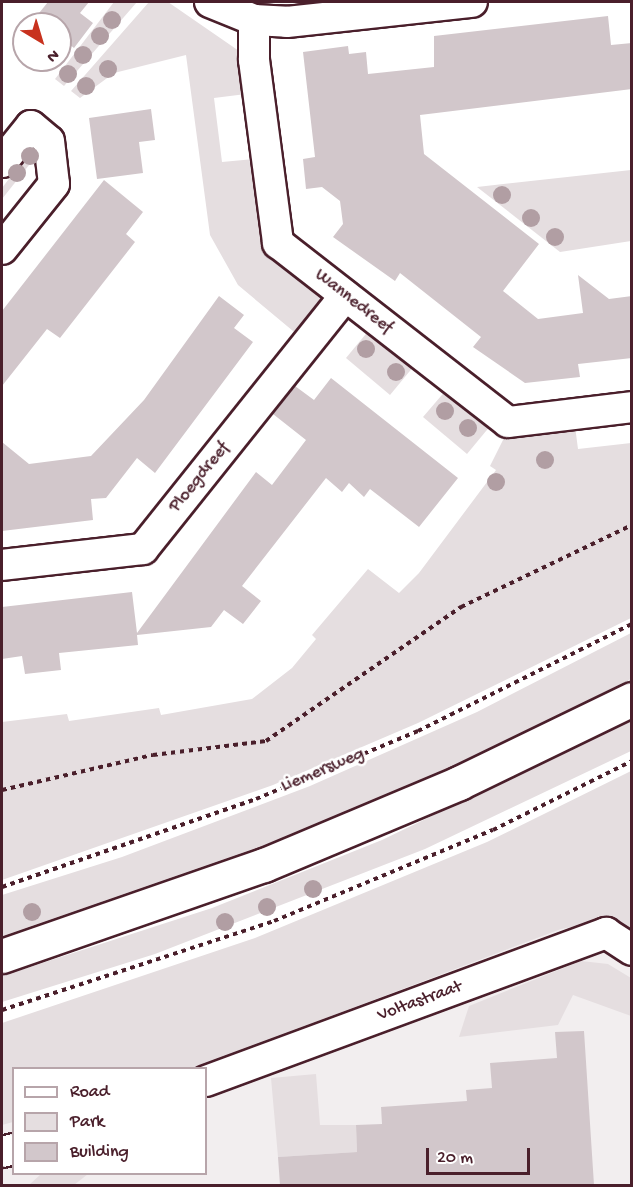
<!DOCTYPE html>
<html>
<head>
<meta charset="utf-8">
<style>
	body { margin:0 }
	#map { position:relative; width:633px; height:1187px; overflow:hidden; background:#fff; font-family:"Gochi Hand",sans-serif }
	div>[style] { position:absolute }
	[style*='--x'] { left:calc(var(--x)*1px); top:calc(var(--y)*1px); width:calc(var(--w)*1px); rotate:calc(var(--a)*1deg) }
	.built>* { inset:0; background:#f2eeef }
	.green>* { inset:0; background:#e5dee0 }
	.building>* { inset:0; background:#d2c7cb }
	.path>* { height:4px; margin-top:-2px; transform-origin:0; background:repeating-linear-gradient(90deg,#4a1f2b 0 4.5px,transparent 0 9px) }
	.roads { filter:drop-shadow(2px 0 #4a1f2b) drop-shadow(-2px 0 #4a1f2b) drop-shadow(0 2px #4a1f2b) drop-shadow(0 -2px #4a1f2b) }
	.street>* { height:30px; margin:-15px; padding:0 15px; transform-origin:15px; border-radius:15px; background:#fff }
	.secondary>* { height:33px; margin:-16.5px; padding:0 16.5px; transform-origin:16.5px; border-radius:16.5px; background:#fff }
	.trees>* { width:18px; height:18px; margin:-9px; border-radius:50%; background:#b19ea3 }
	span { translate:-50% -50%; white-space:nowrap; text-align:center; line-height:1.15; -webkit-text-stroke:5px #fff; paint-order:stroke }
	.street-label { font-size:18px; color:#4a1f2b }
	.frame { position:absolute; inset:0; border:3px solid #4a1f2b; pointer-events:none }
	.legend { position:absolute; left:12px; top:1067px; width:195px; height:108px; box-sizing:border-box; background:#fff; border:2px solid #b7a5aa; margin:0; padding:8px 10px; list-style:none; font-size:18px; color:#4a1f2b }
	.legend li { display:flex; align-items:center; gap:12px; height:30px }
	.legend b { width:30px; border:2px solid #b7a5aa }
	.north { position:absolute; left:12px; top:12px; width:60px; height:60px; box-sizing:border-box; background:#fff; border:2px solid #b7a5aa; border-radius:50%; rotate:142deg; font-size:16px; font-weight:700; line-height:24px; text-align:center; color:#4a1f2b }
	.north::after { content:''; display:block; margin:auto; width:21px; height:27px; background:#c8321e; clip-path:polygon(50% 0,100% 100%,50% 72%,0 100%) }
	.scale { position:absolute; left:426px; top:1148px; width:104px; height:27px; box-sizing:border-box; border:3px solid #4a1f2b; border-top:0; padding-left:8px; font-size:18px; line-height:21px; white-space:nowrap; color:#4a1f2b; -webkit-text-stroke:4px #fff; paint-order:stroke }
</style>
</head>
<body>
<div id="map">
	<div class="built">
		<div style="clip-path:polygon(evenodd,631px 794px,631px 1185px,2px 1186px,2px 1037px,631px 794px,14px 1068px,206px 1068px,206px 1174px,14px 1174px,14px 1068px)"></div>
	</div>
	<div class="green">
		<div style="clip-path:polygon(114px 2px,137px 2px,64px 86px,55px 79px)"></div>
		<div style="clip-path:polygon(149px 2px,168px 2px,239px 51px,246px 94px,214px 98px,222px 162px,254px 159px,320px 294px,320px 305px,299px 336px,238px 285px,210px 235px,186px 55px,114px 73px,80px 98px,71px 91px)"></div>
		<div style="clip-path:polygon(31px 150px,37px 155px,2px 199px,2px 188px)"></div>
		<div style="clip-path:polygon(631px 170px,631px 241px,560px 252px,477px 187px)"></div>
		<div style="clip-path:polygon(370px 329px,414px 366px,390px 395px,346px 358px)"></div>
		<div style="clip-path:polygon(447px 389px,491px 425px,467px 454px,423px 417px)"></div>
		<div style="clip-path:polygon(575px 426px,578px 449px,631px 443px,631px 618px,418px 723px,273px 785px,2px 880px,2px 722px,67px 714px,69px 721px,159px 708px,161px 715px,252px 699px,292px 668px,316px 639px,312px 635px,368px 569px,399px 593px,419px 573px,496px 470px,490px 466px,506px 434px)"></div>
		<div style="clip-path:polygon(631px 633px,631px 679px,452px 768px,219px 865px,2px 937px,2px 895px,122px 857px,310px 786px,477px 712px)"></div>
		<div style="clip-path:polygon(631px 720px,631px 751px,425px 849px,155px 954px,2px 1002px,2px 976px,212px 908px,382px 840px)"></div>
		<div style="clip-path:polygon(631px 771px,631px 932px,603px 921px,561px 929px,194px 1068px,14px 1068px,13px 1122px,2px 1125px,2px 1023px,255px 938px,487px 842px)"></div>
		<div style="clip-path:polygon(581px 961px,608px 964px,631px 978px,631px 1016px,573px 995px,558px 1025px,459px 1037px,469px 1006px)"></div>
		<div style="clip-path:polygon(316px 1074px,320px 1125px,356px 1125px,357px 1152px,278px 1157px,271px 1078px)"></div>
		<div style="clip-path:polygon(41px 1174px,88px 1174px,74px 1185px,29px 1185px)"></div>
	</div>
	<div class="building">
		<div style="clip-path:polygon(48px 2px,89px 2px,80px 13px,93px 23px,74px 48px,60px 37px,60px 24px,35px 18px)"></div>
		<div style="clip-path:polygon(608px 16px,611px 45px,632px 43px,632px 89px,420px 115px,424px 154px,539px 244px,503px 291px,538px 319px,583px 313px,578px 275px,609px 299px,632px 296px,632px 358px,578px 364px,580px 377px,525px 383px,473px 347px,481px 337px,400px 273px,395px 281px,333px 237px,343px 224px,340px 201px,322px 187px,306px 189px,303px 159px,315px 157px,303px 52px,348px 46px,349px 54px,366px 52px,368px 74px,434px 67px,434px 36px)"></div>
		<div style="clip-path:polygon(151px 109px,155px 140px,139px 142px,143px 173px,97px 179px,89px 118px)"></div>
		<div style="clip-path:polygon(104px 180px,143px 212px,126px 234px,135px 242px,60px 338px,47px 329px,2px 386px,2px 311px)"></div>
		<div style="clip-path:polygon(219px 296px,244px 315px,234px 328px,253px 342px,155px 473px,137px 458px,106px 498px,91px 499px,93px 520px,2px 531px,2px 442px,29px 464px,91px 456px,144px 400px)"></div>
		<div style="clip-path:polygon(331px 378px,458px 478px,419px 527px,370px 489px,364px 497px,349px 483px,342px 492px,326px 478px,242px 586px,261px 601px,243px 624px,224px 610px,211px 627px,137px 635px,138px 645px,59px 653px,61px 670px,25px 674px,22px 656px,2px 659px,2px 607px,132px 592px,137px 633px,256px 472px,272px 485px,306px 440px,273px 414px,295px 386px,314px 400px)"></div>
		<div style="clip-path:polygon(584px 1031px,594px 1185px,280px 1185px,278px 1157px,357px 1152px,356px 1125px,382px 1124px,381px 1107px,467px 1101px,466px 1090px,492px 1088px,490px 1063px,557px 1058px,555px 1032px)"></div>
	</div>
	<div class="path">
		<div style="--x:2;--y:790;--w:155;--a:-13.1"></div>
		<div style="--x:153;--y:755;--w:114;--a:-7.1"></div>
		<div style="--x:266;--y:741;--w:237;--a:-34.5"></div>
		<div style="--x:461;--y:607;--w:190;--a:-25.6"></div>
		<div style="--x:2;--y:887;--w:269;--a:-19.1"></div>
		<div style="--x:256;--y:799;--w:176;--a:-22.8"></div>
		<div style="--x:418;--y:731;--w:239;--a:-26.6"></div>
		<div style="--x:2;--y:1010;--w:286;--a:-18.1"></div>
		<div style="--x:274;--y:921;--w:237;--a:-22.6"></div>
		<div style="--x:493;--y:830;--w:155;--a:-26.4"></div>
	</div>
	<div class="roads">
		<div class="street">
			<div style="--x:210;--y:2;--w:48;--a:22.2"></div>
			<div style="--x:254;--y:20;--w:33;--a:3"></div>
			<div style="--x:287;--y:22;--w:186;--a:-6.2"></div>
			<div style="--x:254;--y:20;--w:40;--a:90"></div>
			<div style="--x:254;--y:60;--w:185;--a:82.5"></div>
			<div style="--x:278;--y:243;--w:291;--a:37.9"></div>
			<div style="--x:508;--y:422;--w:125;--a:-6.9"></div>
			<div style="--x:2;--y:162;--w:46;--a:-51.1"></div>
			<div style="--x:31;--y:126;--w:23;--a:40"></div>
			<div style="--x:49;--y:141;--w:43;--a:83.4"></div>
			<div style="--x:54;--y:184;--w:83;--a:128.7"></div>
			<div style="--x:2;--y:565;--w:142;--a:-6.5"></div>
			<div style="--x:143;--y:549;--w:324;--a:-51.4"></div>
			<div style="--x:206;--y:1081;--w:427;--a:-20.3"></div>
			<div style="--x:606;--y:933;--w:31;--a:33"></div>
			<div style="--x:2;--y:1152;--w:12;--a:-14"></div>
		</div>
		<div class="secondary">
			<div style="--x:2;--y:956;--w:277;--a:-19.2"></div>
			<div style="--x:264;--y:865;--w:212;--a:-22.8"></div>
			<div style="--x:459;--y:783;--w:192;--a:-25.9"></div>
		</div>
	</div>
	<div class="trees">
		<div style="left:112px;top:20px"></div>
		<div style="left:100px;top:36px"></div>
		<div style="left:83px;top:55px"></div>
		<div style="left:108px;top:69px"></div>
		<div style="left:68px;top:74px"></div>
		<div style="left:86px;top:86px"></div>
		<div style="left:30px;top:156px"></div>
		<div style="left:17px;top:173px"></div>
		<div style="left:502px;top:195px"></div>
		<div style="left:531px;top:218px"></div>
		<div style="left:555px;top:237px"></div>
		<div style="left:366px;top:349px"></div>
		<div style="left:396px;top:372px"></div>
		<div style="left:445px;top:411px"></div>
		<div style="left:468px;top:428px"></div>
		<div style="left:545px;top:460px"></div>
		<div style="left:496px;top:482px"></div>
		<div style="left:313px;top:889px"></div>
		<div style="left:267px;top:907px"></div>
		<div style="left:32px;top:912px"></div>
		<div style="left:225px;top:922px"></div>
	</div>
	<div class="street-label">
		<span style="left:353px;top:302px;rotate:38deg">Wannedreef</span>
		<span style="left:200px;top:478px;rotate:-51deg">Ploegdreef</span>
		<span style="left:323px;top:771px;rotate:-23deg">Liemersweg</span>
		<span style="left:420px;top:1002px;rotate:-20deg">Voltastraat</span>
	</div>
	<div class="frame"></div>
	<ul class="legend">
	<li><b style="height:8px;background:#fff"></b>Road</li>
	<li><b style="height:16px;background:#e5dee0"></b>Park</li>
	<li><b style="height:16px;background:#d2c7cb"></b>Building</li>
	</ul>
	<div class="north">N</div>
	<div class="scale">20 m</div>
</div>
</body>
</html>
